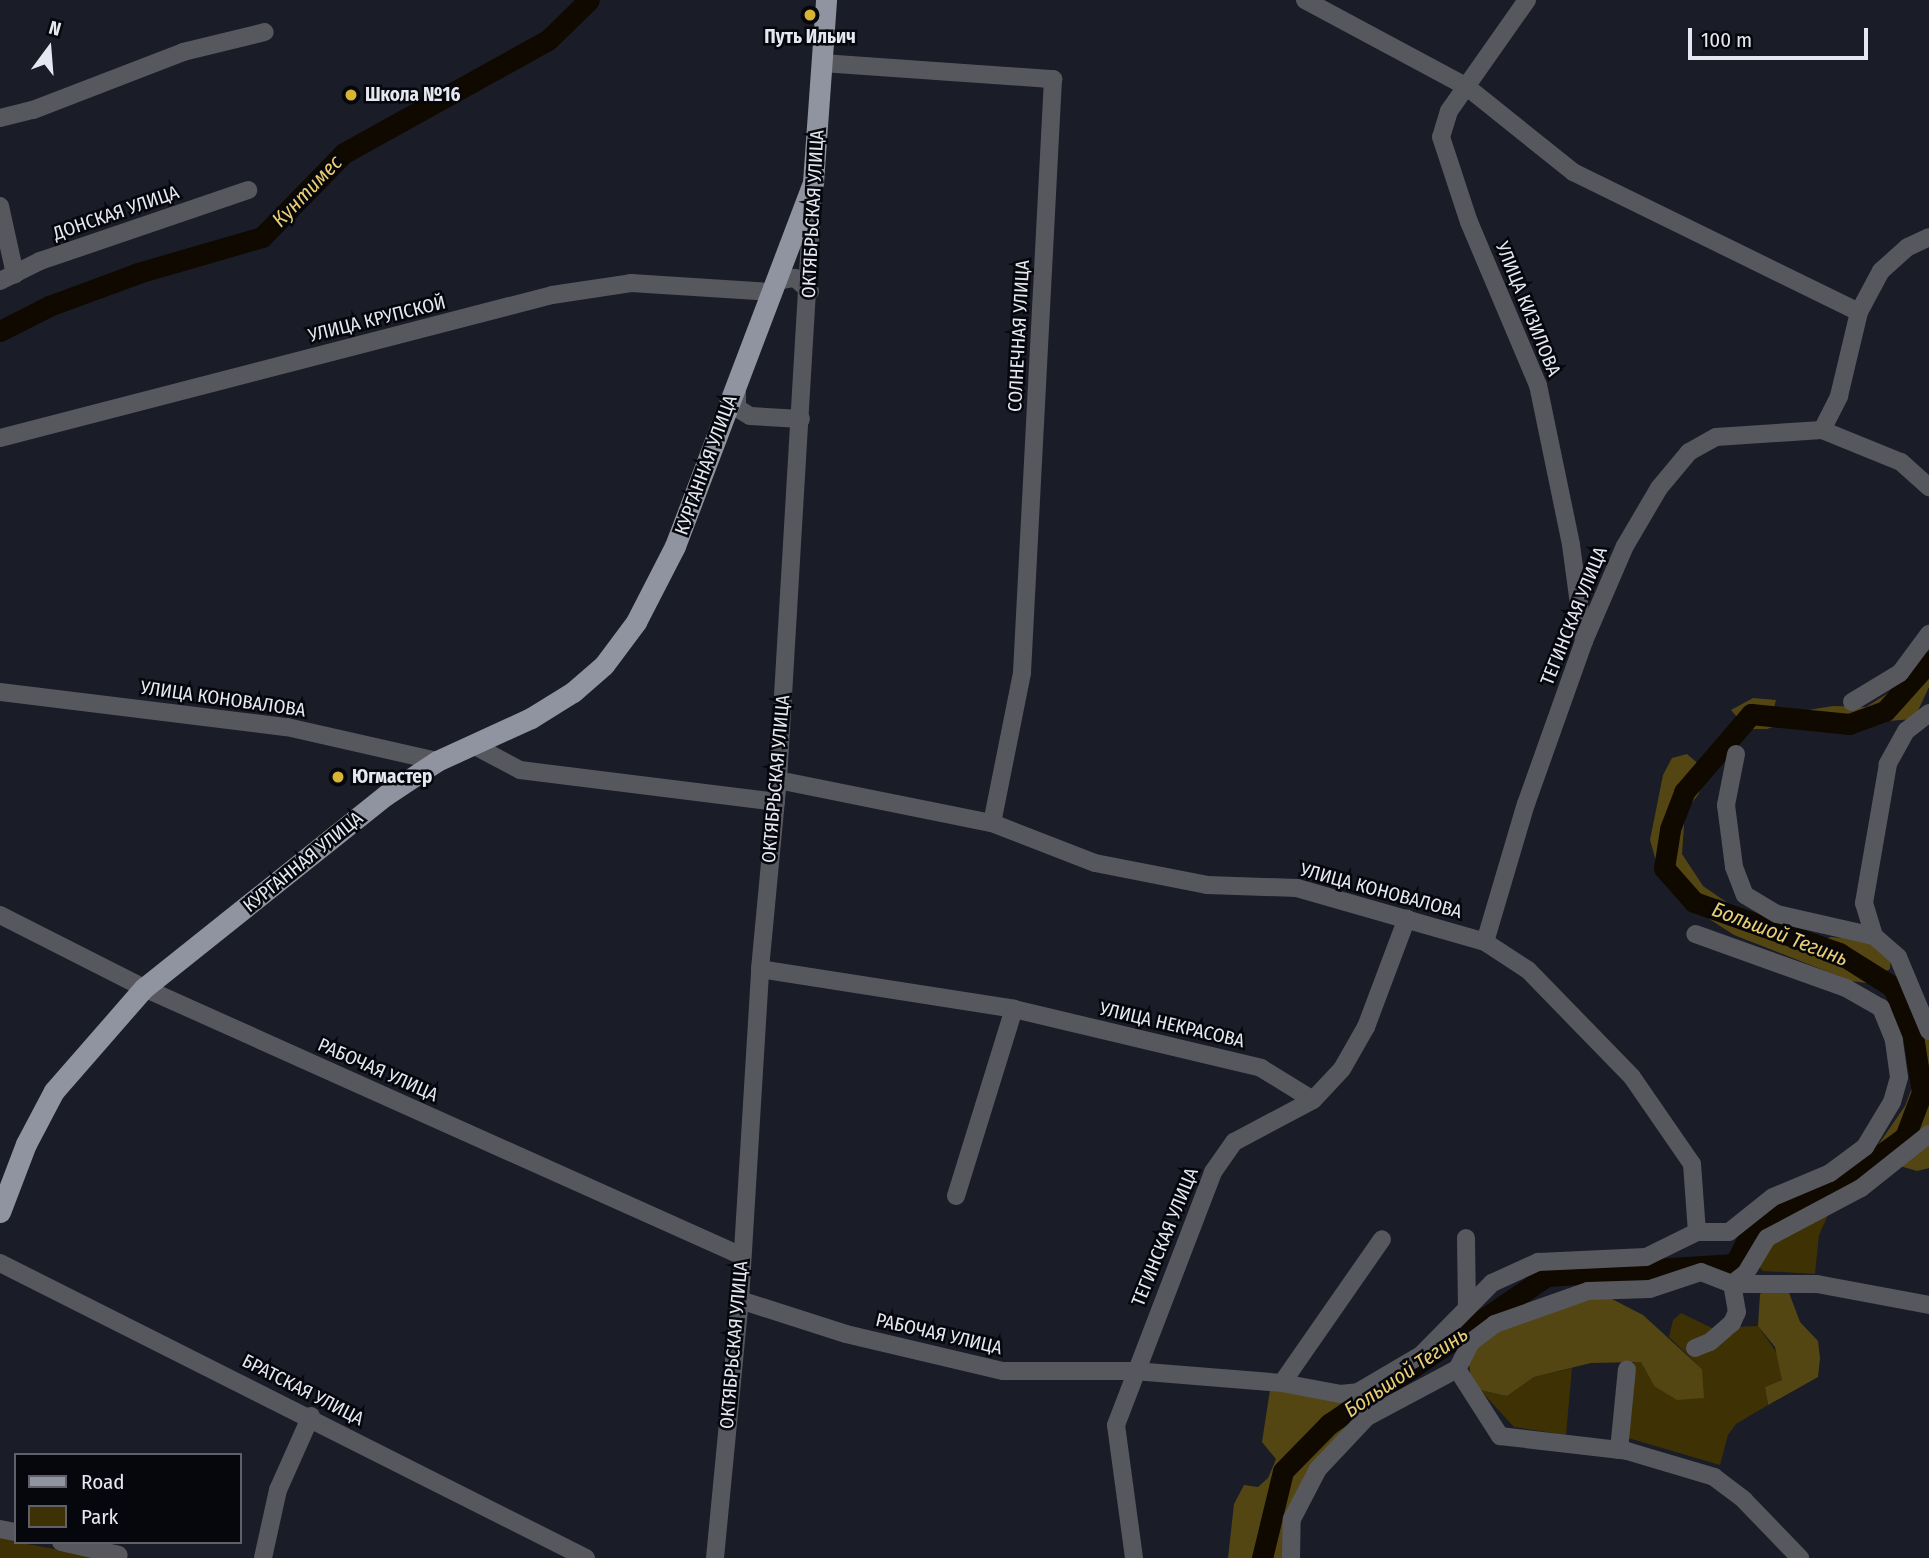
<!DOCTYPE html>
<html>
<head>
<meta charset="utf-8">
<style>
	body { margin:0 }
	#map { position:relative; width:1929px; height:1558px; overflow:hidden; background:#1a1c28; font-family:"Fira Sans Condensed",sans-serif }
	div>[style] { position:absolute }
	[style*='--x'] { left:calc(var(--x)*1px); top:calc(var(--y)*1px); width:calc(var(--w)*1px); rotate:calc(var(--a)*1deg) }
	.green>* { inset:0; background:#3e3103 }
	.forest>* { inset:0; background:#544613 }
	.river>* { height:21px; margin:-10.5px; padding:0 10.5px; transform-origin:10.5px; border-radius:10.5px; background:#0f0900 }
	.minor>* { height:18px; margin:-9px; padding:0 9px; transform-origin:9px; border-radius:9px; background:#56585e }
	.major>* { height:21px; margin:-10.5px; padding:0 10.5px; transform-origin:10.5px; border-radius:10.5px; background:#9093a0 }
	.dots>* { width:19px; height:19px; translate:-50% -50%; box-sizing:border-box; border:4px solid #06070c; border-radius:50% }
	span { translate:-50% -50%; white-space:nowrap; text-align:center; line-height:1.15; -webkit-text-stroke:5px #06070c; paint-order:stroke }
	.poi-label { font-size:19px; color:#e6e8f1; font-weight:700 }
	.left { translate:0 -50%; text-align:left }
	.street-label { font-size:19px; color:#e6e8f1 }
	.water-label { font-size:21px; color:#ebce71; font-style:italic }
	.legend { position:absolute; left:14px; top:1453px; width:228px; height:91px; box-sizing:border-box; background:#06070c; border:2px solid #606168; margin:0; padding:9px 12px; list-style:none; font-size:21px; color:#e6e8f1 }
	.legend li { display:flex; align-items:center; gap:14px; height:35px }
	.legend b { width:35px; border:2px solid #606168 }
	.north { position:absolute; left:14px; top:14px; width:70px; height:70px; -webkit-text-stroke:5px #06070c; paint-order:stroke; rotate:16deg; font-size:19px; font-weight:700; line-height:28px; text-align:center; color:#e6e8f1 }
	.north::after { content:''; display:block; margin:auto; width:24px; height:32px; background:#e6e8f1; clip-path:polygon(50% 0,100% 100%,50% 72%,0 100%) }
	.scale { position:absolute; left:1688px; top:28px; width:180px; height:32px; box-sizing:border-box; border:4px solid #e6e8f1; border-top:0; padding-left:9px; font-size:21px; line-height:24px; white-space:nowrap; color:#e6e8f1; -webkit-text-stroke:5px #06070c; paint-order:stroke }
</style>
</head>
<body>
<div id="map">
	<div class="green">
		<div style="clip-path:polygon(1829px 1213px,1819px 1235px,1815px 1274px,1763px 1271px,1758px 1266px,1767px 1248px)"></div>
		<div style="clip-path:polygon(1681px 1313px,1712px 1328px,1758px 1326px,1781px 1359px,1782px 1380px,1765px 1387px,1768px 1405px,1736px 1424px,1728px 1435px,1720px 1465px,1628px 1438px,1634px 1362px,1641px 1362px,1654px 1386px,1702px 1369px,1669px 1337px,1673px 1320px)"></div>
		<div style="clip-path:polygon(1572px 1368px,1566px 1435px,1514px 1427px,1480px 1390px,1507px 1396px,1534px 1377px)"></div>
		<div style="clip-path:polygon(0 1535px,16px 1542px,104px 1558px,0 1558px)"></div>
	</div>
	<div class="forest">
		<div style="clip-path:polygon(1929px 655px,1929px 687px,1914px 719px,1849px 724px,1796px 719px,1767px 729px,1747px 729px,1731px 710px,1753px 698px,1776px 700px,1774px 708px,1790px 713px,1833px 706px,1866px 707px,1906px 682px)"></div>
		<div style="clip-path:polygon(1687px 754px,1708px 772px,1698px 795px,1685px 811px,1682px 854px,1703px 886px,1745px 915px,1751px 929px,1780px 944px,1802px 947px,1831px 937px,1865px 940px,1891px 958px,1890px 969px,1866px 983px,1851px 981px,1734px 935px,1680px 900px,1660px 875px,1650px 840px,1663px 775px,1672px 758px)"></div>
		<div style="clip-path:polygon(1892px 993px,1910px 993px,1929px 1040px,1929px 1168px,1917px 1171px,1883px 1161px,1874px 1151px,1905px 1106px,1913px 1085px,1910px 1050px)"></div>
		<div style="clip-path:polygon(1768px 1289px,1788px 1290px,1800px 1322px,1818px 1341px,1820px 1358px,1818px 1377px,1768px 1405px,1765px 1387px,1782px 1380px,1775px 1347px,1758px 1326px,1760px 1294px)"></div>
		<div style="clip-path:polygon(1608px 1297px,1643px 1315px,1702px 1369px,1704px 1398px,1677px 1400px,1654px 1386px,1641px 1362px,1591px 1363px,1534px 1377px,1507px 1396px,1480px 1390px,1471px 1379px,1468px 1357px,1484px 1334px,1566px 1300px)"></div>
		<div style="clip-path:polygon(1270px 1390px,1358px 1392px,1367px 1417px,1292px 1519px,1291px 1558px,1228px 1558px,1234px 1504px,1244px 1485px,1258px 1487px,1268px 1478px,1276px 1459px,1262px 1442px)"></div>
	</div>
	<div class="river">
		<div style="--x:0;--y:331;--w:55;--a:-27"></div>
		<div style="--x:49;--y:306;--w:95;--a:-20.3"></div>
		<div style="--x:138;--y:273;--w:129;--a:-16.2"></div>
		<div style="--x:262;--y:237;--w:117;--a:-45.7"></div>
		<div style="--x:344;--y:153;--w:233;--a:-29"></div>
		<div style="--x:548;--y:40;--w:57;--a:-44.3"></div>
		<div style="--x:1262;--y:1558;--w:89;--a:-76.4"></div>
		<div style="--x:1283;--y:1471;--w:66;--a:-45.6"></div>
		<div style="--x:1329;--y:1424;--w:263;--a:-34.2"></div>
		<div style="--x:1547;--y:1276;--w:188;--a:-3.7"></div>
		<div style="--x:1735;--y:1264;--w:45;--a:-63.4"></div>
		<div style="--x:1755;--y:1224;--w:83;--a:-23.5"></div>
		<div style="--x:1831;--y:1191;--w:92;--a:-36.1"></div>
		<div style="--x:1905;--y:1137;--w:48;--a:-69.3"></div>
		<div style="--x:1922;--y:1092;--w:57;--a:-99.1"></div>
		<div style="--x:1913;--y:1036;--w:53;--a:-112.2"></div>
		<div style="--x:1893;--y:987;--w:64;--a:-147.8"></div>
		<div style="--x:1839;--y:953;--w:154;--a:-160.6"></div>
		<div style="--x:1694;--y:902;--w:45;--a:-131.4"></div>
		<div style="--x:1664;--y:868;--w:39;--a:-81"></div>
		<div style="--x:1670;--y:829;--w:40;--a:-69"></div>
		<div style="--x:1684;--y:792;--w:103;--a:-49.3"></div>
		<div style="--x:1751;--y:714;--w:99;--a:5.8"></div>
		<div style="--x:1849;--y:724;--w:38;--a:-20"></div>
		<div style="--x:1885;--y:711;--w:66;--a:-48.1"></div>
	</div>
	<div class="minor">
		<div style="--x:1305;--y:0;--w:184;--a:28.2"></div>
		<div style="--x:1467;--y:87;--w:136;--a:38.7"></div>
		<div style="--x:1573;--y:172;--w:318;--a:26.1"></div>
		<div style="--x:1527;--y:0;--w:136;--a:125.1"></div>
		<div style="--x:1449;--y:111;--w:27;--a:107"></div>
		<div style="--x:1441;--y:137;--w:89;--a:71.8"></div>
		<div style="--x:1469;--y:222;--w:177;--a:67.1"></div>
		<div style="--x:1538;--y:385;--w:163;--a:78.3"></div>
		<div style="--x:1571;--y:545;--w:97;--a:82.3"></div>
		<div style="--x:822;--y:63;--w:232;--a:4"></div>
		<div style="--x:1053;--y:79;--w:595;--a:92.99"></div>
		<div style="--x:1022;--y:673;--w:153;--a:101.3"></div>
		<div style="--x:0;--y:118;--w:34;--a:-14"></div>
		<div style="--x:33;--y:110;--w:161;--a:-21.1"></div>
		<div style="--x:183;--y:52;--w:84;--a:-13.7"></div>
		<div style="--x:0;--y:206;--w:70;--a:77.6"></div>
		<div style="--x:0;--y:281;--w:45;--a:-26.6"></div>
		<div style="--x:40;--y:261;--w:220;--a:-18.8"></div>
		<div style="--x:775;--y:281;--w:20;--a:-9"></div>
		<div style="--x:795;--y:278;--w:20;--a:41"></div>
		<div style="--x:737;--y:387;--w:21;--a:90"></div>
		<div style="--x:737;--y:408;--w:15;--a:32"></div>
		<div style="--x:750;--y:416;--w:51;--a:3.4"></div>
		<div style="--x:1822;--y:430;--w:85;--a:22.1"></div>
		<div style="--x:1901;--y:462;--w:38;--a:42"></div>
		<div style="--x:0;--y:438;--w:570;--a:-14.52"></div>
		<div style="--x:552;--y:295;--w:80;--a:-8.6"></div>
		<div style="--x:631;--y:283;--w:139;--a:3.7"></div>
		<div style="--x:0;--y:692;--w:289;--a:7"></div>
		<div style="--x:287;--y:727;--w:154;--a:12.8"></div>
		<div style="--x:1852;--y:702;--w:56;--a:-31.1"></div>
		<div style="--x:1900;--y:673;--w:49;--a:-53.4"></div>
		<div style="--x:1929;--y:713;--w:29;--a:142"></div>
		<div style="--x:1906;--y:731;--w:38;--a:119"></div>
		<div style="--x:1888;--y:764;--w:141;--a:99.8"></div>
		<div style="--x:1864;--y:903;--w:34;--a:73"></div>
		<div style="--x:1874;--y:936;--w:32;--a:41"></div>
		<div style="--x:1898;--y:957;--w:80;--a:67.3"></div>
		<div style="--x:473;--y:745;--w:53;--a:28"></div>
		<div style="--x:520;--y:770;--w:258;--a:7.1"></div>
		<div style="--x:1736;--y:754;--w:52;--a:101.1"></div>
		<div style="--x:1726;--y:805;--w:63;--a:82.6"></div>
		<div style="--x:1734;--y:867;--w:30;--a:69"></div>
		<div style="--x:1745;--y:895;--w:37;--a:31"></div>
		<div style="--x:1777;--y:914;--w:99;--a:12.8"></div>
		<div style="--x:778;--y:780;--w:218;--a:11.4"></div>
		<div style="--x:992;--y:823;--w:110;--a:21.2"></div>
		<div style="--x:1095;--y:863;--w:114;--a:11.1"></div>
		<div style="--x:1207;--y:885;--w:90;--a:1.9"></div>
		<div style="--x:1297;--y:888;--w:196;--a:16"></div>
		<div style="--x:1485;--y:942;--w:51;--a:33.1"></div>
		<div style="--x:1528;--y:970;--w:149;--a:45.8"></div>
		<div style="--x:1632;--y:1077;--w:106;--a:55.4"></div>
		<div style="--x:1692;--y:1164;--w:68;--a:85.8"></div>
		<div style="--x:0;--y:915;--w:161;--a:26.9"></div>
		<div style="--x:144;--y:988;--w:655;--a:24.14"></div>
		<div style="--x:1485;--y:942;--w:144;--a:-73.5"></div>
		<div style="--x:1526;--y:804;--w:173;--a:-70.4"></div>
		<div style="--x:1584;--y:641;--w:103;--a:-66.7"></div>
		<div style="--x:1625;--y:546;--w:67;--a:-59.6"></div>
		<div style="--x:1659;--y:488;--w:47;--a:-50.2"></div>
		<div style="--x:1689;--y:452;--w:31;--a:-29"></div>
		<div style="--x:1716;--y:437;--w:106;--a:-3.8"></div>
		<div style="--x:1822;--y:430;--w:38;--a:-63"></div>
		<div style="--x:1839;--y:396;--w:86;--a:-76.6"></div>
		<div style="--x:1859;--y:312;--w:47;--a:-61.8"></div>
		<div style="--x:1881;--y:271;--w:36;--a:-42"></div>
		<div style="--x:1908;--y:247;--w:23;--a:-25"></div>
		<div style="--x:760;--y:969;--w:257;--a:8.9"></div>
		<div style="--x:1014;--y:1009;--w:254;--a:13.4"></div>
		<div style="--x:1261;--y:1068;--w:61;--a:31.6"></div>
		<div style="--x:1929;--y:1134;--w:87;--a:141.5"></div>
		<div style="--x:1861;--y:1188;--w:106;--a:152"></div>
		<div style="--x:1767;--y:1238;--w:41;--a:121"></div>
		<div style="--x:1746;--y:1273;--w:18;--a:142"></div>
		<div style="--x:1732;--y:1284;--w:85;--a:0"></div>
		<div style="--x:1817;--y:1284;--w:114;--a:10.6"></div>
		<div style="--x:956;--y:1196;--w:196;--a:-72.8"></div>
		<div style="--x:1466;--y:1238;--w:70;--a:89.2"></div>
		<div style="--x:0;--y:1263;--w:656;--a:26.72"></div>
		<div style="--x:740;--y:1300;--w:111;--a:17.8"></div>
		<div style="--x:846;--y:1334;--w:161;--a:13.3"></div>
		<div style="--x:1003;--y:1371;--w:131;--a:0"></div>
		<div style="--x:1134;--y:1371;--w:148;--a:4.6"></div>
		<div style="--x:1282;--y:1383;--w:59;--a:10.7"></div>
		<div style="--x:1340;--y:1394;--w:18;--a:-6"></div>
		<div style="--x:1358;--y:1392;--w:73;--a:-30.4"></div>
		<div style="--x:1421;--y:1355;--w:101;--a:-45.4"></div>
		<div style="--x:1492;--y:1283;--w:51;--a:-24.5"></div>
		<div style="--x:1538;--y:1262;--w:108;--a:-2.7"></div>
		<div style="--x:1646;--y:1257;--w:57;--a:-26.1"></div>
		<div style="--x:1697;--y:1232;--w:32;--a:0"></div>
		<div style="--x:1729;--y:1232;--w:56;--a:-38.5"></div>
		<div style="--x:1773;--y:1197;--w:62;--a:-22.8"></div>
		<div style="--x:1830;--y:1173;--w:44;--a:-36.6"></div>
		<div style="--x:1865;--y:1147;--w:52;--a:-59"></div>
		<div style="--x:1892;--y:1102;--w:26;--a:-74"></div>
		<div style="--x:1899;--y:1077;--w:37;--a:-98"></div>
		<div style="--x:1894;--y:1040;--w:35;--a:-112"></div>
		<div style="--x:1881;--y:1008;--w:40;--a:-150.3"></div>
		<div style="--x:1846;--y:988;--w:160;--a:-160.3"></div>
		<div style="--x:1695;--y:1348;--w:16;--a:-22"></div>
		<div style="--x:1710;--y:1342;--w:29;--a:-41"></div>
		<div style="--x:1732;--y:1323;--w:12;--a:-66"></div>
		<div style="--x:1737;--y:1312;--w:28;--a:-100"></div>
		<div style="--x:1732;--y:1284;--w:33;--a:-159"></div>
		<div style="--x:1701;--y:1272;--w:54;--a:161.6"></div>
		<div style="--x:1650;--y:1289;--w:62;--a:178.2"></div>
		<div style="--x:1588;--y:1291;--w:99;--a:160.5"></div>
		<div style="--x:1495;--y:1324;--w:30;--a:143"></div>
		<div style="--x:1471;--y:1342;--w:30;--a:117"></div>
		<div style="--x:1457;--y:1369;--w:80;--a:57.3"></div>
		<div style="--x:1500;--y:1436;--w:128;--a:6.7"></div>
		<div style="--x:1627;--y:1451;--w:91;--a:16.6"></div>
		<div style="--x:1714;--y:1477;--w:38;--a:37"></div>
		<div style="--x:1744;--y:1500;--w:81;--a:46"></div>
		<div style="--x:1282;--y:1383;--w:175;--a:-55.2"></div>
		<div style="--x:1619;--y:1450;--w:81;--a:-84.4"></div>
		<div style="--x:0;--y:1529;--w:16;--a:11"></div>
		<div style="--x:61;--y:1542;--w:59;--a:12.6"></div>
		<div style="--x:263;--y:1558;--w:70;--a:-77.6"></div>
		<div style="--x:278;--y:1490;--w:81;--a:-66"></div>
		<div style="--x:715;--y:1558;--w:259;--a:-84.5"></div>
		<div style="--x:740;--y:1300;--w:332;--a:-86.5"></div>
		<div style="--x:760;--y:969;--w:190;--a:-84.6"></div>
		<div style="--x:778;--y:780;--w:591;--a:-86.61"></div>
		<div style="--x:1134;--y:1558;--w:134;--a:-97.7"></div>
		<div style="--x:1116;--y:1425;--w:271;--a:-69"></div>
		<div style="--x:1213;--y:1172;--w:37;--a:-55"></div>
		<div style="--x:1234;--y:1142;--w:89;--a:-28"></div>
		<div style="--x:1313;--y:1100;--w:42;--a:-46.9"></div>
		<div style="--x:1342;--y:1069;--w:48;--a:-60.3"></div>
		<div style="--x:1366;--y:1027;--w:116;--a:-69.4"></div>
		<div style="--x:1291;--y:1558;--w:39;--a:-89"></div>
		<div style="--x:1292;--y:1519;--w:56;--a:-62.5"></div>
		<div style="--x:1318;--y:1469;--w:71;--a:-46.7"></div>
		<div style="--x:1367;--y:1417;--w:102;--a:-28.1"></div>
	</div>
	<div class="major">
		<div style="--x:0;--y:1212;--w:73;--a:-69.1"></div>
		<div style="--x:26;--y:1144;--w:60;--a:-62.2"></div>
		<div style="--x:54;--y:1091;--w:137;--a:-48.9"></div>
		<div style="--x:144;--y:988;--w:310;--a:-38.6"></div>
		<div style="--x:386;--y:795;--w:61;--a:-33.7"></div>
		<div style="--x:437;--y:761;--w:103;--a:-24.6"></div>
		<div style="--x:531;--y:718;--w:49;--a:-31.8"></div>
		<div style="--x:573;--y:692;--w:41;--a:-41.1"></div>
		<div style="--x:604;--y:665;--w:54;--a:-53.3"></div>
		<div style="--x:636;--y:622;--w:85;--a:-62.8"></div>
		<div style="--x:675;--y:546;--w:389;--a:-69.2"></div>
		<div style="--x:813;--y:182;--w:182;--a:-85.9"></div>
	</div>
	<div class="dots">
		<div style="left:810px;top:15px;background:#d8b434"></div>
		<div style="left:351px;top:95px;background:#d8b434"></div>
		<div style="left:338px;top:777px;background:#d8b434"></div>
	</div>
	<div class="poi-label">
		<span style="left:810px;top:37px">Путь Ильич</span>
		<span class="left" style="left:365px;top:95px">Школа №16</span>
		<span class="left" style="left:352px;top:777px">Югмастер</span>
	</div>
	<div class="street-label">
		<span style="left:116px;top:213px;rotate:-19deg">ДОНСКАЯ УЛИЦА</span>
		<span style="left:813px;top:214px;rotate:-87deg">ОКТЯБРЬСКАЯ УЛИЦА</span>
		<span style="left:1528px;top:309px;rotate:68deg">УЛИЦА КИЗИЛОВА</span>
		<span style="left:377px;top:319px;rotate:-14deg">УЛИЦА КРУПСКОЙ</span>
		<span style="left:1019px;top:336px;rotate:-87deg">СОЛНЕЧНАЯ УЛИЦА</span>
		<span style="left:706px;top:465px;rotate:-70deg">КУРГАННАЯ УЛИЦА</span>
		<span style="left:1574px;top:616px;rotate:-68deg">ТЕГИНСКАЯ УЛИЦА</span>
		<span style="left:223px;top:699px;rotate:8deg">УЛИЦА КОНОВАЛОВА</span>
		<span style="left:776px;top:779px;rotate:-85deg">ОКТЯБРЬСКАЯ УЛИЦА</span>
		<span style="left:303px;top:862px;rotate:-39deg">КУРГАННАЯ УЛИЦА</span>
		<span style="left:1381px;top:891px;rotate:15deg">УЛИЦА КОНОВАЛОВА</span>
		<span style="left:1172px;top:1025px;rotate:13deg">УЛИЦА НЕКРАСОВА</span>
		<span style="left:378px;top:1070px;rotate:24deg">РАБОЧАЯ УЛИЦА</span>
		<span style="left:1165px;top:1237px;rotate:-68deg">ТЕГИНСКАЯ УЛИЦА</span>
		<span style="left:939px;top:1334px;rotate:13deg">РАБОЧАЯ УЛИЦА</span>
		<span style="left:734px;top:1345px;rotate:-85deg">ОКТЯБРЬСКАЯ УЛИЦА</span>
		<span style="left:303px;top:1390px;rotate:27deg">БРАТСКАЯ УЛИЦА</span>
	</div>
	<div class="water-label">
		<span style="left:307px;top:191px;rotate:-46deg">Кунтимес</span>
		<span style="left:1780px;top:934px;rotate:21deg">Большой Тегинь</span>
		<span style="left:1406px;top:1372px;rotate:-34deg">Большой Тегинь</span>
	</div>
	<ul class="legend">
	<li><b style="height:9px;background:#9093a0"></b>Road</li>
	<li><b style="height:19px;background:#3e3103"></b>Park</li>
	</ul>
	<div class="north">N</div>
	<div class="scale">100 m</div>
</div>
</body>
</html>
